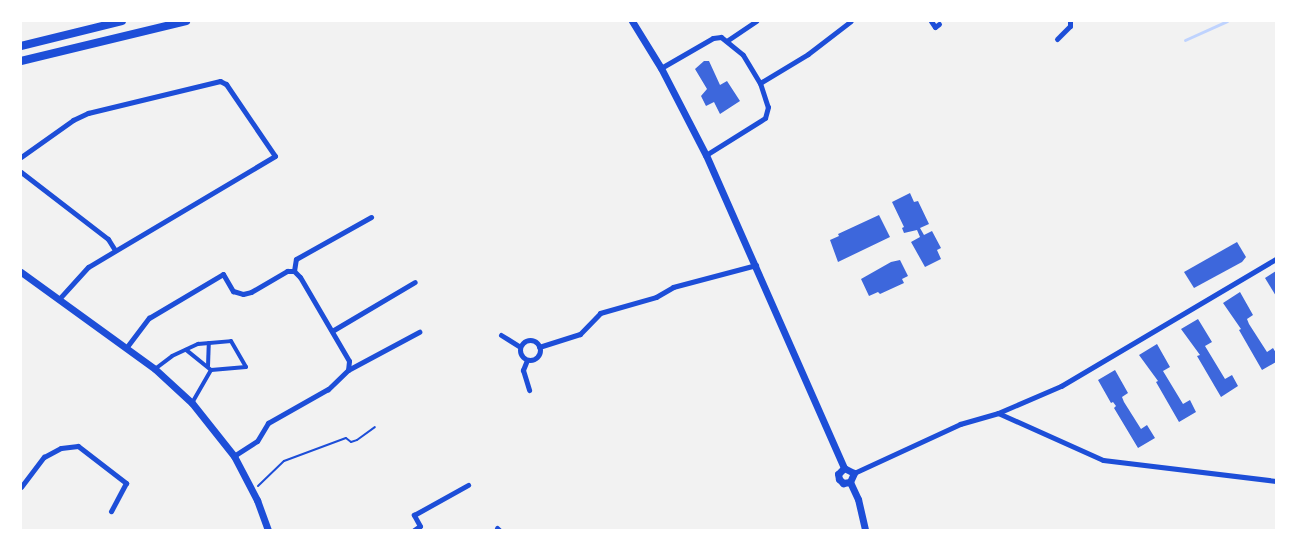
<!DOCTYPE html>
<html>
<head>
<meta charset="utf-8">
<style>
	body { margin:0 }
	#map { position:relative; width:1297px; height:551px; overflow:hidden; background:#f2f2f2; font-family:"PT Serif",serif }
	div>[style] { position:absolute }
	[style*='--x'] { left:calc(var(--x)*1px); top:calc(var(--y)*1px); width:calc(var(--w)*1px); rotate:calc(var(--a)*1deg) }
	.stream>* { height:3px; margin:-1.5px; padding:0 1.5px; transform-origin:1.5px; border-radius:1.5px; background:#bfd3fe }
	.building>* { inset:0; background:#3d67dc }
	.path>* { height:2px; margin:-1px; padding:0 1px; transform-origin:1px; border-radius:1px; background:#1d4ed8 }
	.pedestrian>* { height:4px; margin:-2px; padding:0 2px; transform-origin:2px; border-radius:2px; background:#1d4ed8 }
	.minor>* { height:5px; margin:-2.5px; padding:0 2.5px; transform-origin:2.5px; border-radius:2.5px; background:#1d4ed8 }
	.minor>.ring { margin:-2.5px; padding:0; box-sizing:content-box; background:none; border:5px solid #1d4ed8; border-radius:50% }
	.tertiary>* { height:7px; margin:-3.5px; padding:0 3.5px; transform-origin:3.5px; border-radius:3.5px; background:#1d4ed8 }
	.primary>* { height:8px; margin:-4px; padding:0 4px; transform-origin:4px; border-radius:4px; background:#1d4ed8 }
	span { translate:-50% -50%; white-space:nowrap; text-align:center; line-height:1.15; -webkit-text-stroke:6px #fff; paint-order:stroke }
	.frame { position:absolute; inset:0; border:22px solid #fff; pointer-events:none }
</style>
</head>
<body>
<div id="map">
	<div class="stream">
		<div style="--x:1185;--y:40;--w:46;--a:-24.3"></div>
	</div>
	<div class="building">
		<div style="clip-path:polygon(704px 61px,709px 61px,720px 85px,727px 81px,740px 101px,720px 114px,714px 102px,706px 106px,701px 96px,707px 89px,695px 69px)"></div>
		<div style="clip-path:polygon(910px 193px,914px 202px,918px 201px,929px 224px,920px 228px,924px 235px,932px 231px,941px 248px,937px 250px,941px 259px,925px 267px,911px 242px,920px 237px,917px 230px,904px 233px,902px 228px,904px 227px,892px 202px)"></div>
		<div style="clip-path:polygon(879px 215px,890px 237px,838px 262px,830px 240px,839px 236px,838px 234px)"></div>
		<div style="clip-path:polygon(1237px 242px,1246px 257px,1242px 262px,1194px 288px,1184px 272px)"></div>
		<div style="clip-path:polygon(900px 260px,908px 276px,902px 279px,904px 283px,880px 294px,878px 292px,869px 296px,861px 279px,891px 262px)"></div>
		<div style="clip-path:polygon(1276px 271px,1276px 296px,1265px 278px)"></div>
		<div style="clip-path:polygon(1240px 292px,1253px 315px,1247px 319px,1249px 324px,1267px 352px,1273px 348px,1276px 353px,1276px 362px,1262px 370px,1239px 330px,1241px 329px,1223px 303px)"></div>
		<div style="clip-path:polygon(1198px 319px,1212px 342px,1205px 346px,1225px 379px,1232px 375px,1238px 386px,1221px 397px,1197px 356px,1200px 355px,1181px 329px)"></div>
		<div style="clip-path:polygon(1157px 344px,1170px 367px,1163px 371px,1183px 404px,1190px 400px,1196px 412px,1179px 422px,1156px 382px,1158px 381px,1139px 355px)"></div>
		<div style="clip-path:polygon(1115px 370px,1128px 393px,1122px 397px,1124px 402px,1141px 429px,1147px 425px,1155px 438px,1138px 448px,1114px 408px,1116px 406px,1113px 402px,1111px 403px,1098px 380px)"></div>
	</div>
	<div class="path">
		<div style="--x:258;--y:486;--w:36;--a:-44"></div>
		<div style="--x:284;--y:461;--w:66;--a:-20.4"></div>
		<div style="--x:346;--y:438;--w:6;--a:39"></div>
		<div style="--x:351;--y:442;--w:6;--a:-18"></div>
		<div style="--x:357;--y:440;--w:22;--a:-36"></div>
	</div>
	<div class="pedestrian">
		<div style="--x:208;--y:366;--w:23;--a:-88"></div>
		<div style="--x:155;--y:369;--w:21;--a:-37"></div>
		<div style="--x:172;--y:356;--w:29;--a:-25"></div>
		<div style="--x:198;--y:344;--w:33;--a:-5"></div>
		<div style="--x:231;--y:341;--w:30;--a:60"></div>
		<div style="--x:246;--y:367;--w:35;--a:175"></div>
		<div style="--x:211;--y:370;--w:32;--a:-141"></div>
		<div style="--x:192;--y:403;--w:38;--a:-60"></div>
	</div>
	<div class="minor">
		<div style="--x:931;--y:21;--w:7;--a:56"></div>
		<div style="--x:935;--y:27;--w:5;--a:-37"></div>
		<div style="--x:1057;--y:39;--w:18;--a:-45"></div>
		<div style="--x:1070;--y:26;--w:5;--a:-90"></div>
		<div style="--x:728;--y:40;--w:34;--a:-34"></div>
		<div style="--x:661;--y:68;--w:60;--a:-30"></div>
		<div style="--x:713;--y:38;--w:8;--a:-7"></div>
		<div style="--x:721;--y:37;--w:28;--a:39"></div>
		<div style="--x:743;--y:55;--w:33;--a:59"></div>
		<div style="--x:760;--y:83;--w:25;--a:72"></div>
		<div style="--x:768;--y:107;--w:11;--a:105"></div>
		<div style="--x:765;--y:118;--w:70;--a:147.9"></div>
		<div style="--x:760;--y:83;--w:56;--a:-31.1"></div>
		<div style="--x:808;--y:54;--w:54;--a:-37.5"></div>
		<div style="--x:21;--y:157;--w:64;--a:-35.4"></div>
		<div style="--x:73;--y:120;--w:17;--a:-25"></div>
		<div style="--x:88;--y:113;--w:136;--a:-13.6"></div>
		<div style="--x:220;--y:81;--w:7;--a:27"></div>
		<div style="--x:226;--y:84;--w:87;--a:55.8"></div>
		<div style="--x:275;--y:156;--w:217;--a:149.3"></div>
		<div style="--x:88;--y:267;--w:43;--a:132.2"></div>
		<div style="--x:21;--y:172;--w:110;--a:37.6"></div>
		<div style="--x:108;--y:239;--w:13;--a:58"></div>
		<div style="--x:294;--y:271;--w:12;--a:-81"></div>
		<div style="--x:296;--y:259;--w:86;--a:-29.2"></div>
		<div style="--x:332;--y:331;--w:96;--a:-30.6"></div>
		<div style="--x:501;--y:335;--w:22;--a:32"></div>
		<div class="ring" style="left:520px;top:340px;width:15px;height:15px"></div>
		<div style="--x:539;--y:347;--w:43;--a:-17.6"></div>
		<div style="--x:580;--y:334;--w:29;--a:-46"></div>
		<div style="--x:600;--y:313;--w:58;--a:-15.9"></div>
		<div style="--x:656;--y:297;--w:20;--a:-30"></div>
		<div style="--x:673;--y:287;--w:86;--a:-14.8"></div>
		<div style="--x:126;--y:348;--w:38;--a:-53"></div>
		<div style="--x:149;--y:318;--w:86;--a:-30.7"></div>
		<div style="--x:223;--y:274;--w:20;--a:60"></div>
		<div style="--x:233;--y:291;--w:10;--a:17"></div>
		<div style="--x:243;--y:294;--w:8;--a:-14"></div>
		<div style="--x:251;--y:292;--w:42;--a:-30.3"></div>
		<div style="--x:287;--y:271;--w:7;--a:0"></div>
		<div style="--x:294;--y:271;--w:8;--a:45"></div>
		<div style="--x:300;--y:277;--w:97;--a:59.7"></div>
		<div style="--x:349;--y:361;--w:9;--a:96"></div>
		<div style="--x:348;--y:370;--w:28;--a:136"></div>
		<div style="--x:328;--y:389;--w:69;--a:150.5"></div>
		<div style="--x:268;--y:423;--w:21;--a:121"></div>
		<div style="--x:257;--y:441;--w:27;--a:147"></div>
		<div style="--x:527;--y:360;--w:11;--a:112"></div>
		<div style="--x:523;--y:370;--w:21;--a:73"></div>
		<div style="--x:348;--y:370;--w:81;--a:-28.2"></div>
		<div style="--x:998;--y:413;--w:115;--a:24.1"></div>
		<div style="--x:1103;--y:460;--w:174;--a:6.9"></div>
		<div style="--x:854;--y:473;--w:117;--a:-24.8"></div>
		<div style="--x:960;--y:424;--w:40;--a:-16"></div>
		<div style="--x:998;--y:413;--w:69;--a:-23.2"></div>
		<div style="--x:1061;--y:386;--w:250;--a:-30.6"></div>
		<div style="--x:21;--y:487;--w:38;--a:-53"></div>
		<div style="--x:44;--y:457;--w:19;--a:-28"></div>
		<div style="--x:61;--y:448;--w:17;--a:-7"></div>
		<div style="--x:78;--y:446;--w:61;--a:37.6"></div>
		<div style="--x:126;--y:483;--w:32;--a:118"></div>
		<div style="--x:497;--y:528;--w:3;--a:45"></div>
		<div style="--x:414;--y:530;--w:7;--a:-34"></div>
		<div style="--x:420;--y:526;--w:13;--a:-119"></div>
		<div style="--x:414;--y:515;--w:62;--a:-29.1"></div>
	</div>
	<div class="tertiary">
		<div style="--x:632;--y:21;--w:55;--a:58.3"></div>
		<div style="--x:661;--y:68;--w:98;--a:62.7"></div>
		<div style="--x:706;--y:155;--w:342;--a:66.2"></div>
		<div style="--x:21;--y:272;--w:165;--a:35.9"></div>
		<div style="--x:155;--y:369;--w:50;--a:42.6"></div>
		<div style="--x:192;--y:403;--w:68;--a:51.6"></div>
		<div style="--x:234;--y:456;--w:50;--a:62.4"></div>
		<div style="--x:257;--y:500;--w:32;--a:70"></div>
		<div style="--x:844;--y:468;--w:8;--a:135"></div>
		<div style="--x:838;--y:474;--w:5;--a:79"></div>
		<div style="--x:839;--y:479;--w:6;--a:45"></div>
		<div style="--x:843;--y:483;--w:7;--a:-8"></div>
		<div style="--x:844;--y:468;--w:11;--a:27"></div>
		<div style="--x:854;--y:473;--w:10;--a:114"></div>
		<div style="--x:850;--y:482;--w:19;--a:65"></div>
		<div style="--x:858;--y:499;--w:32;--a:77"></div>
	</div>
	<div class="primary">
		<div style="--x:21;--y:46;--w:104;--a:-13.9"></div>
		<div style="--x:21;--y:61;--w:170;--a:-13.6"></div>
	</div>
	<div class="frame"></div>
</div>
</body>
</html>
